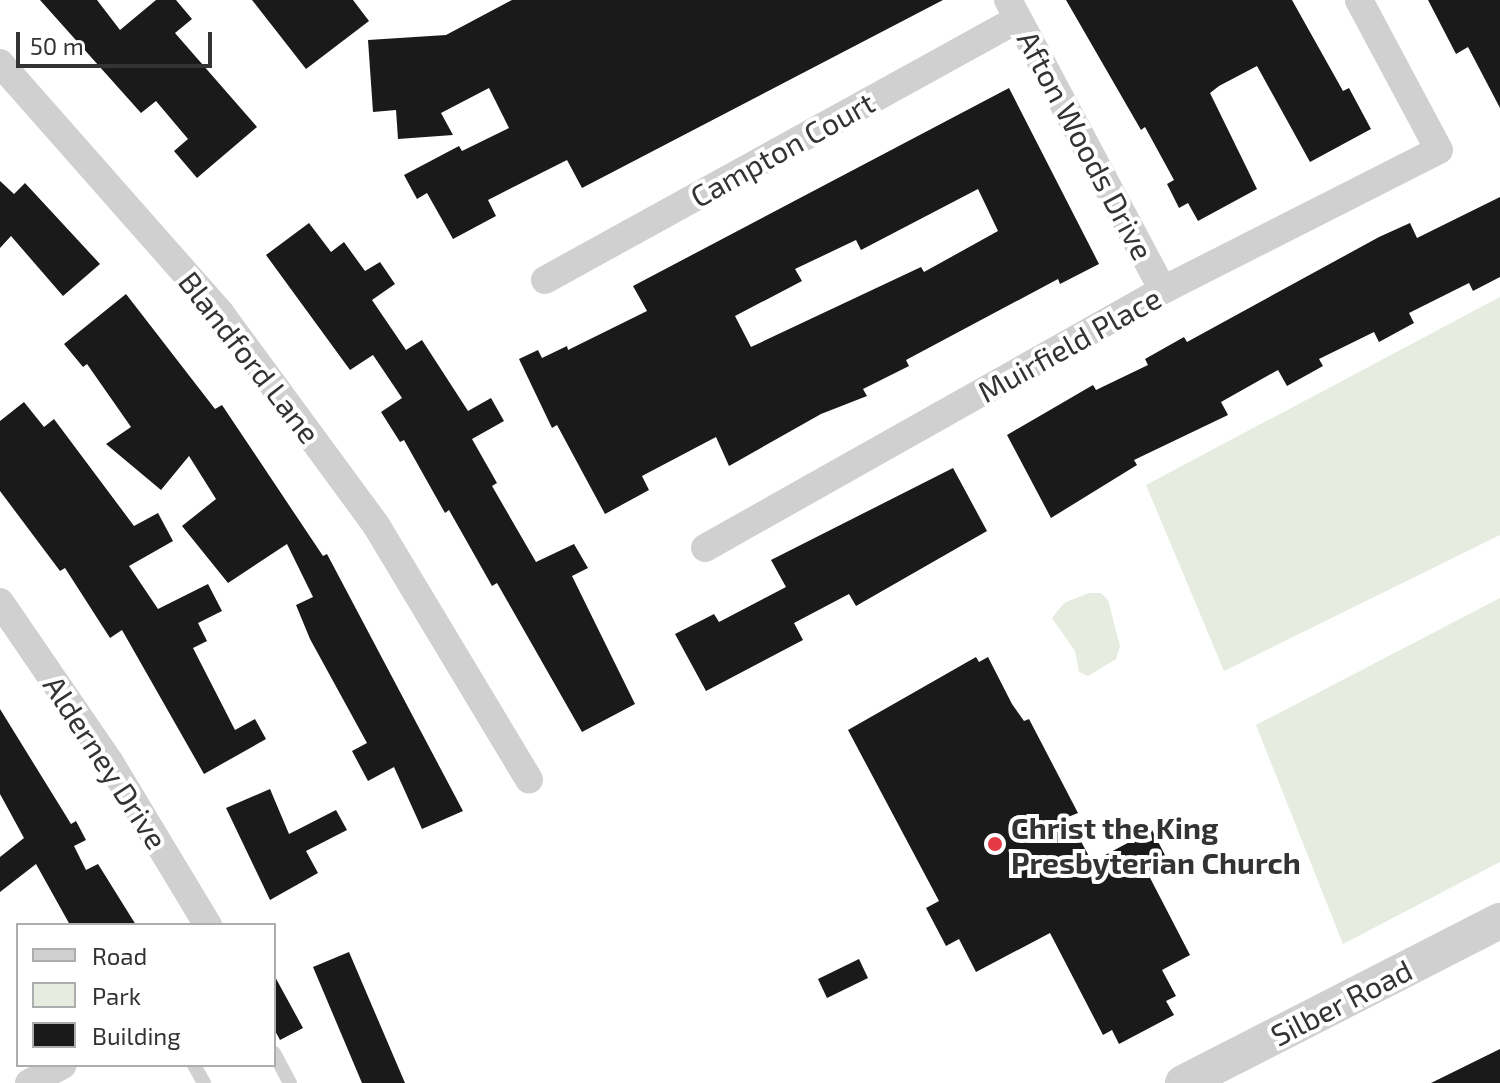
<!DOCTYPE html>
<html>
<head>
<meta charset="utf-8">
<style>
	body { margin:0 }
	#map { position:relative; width:1500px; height:1083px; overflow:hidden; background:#fff; font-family:"Exo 2",sans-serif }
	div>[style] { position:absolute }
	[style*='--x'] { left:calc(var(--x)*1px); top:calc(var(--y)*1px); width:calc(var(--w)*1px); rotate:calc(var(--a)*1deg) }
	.green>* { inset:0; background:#e6ecdf }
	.building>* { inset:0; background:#1a1a1a }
	.service>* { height:14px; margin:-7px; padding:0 7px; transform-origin:7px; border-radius:7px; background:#d0d0d0 }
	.minor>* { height:28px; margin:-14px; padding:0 14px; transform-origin:14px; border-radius:14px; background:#d0d0d0 }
	.tertiary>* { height:36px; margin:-18px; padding:0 18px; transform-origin:18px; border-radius:18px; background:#d0d0d0 }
	.dots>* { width:22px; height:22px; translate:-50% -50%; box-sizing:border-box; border:4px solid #fff; border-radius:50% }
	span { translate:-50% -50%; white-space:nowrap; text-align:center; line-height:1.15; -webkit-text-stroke:8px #fff; paint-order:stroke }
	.street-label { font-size:30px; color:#333 }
	.poi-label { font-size:30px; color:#333; font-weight:700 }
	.left { translate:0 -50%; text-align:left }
	.legend { position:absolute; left:16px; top:923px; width:260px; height:144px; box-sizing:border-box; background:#fff; border:2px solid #adadad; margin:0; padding:10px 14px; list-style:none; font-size:24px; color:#333 }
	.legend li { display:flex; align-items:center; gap:16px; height:40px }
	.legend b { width:40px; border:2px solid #adadad }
	.scale { position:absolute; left:16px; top:32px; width:196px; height:36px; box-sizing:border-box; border:4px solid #333; border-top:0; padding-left:10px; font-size:24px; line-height:28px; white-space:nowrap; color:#333; -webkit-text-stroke:6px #fff; paint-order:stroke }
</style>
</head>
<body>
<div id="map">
	<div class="green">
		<div style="clip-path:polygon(1500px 297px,1500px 535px,1224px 671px,1146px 485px)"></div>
		<div style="clip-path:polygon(1089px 593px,1101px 593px,1108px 600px,1120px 646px,1116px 659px,1088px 676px,1079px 672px,1075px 651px,1052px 618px,1064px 603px)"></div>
		<div style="clip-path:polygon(1500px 598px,1500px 862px,1343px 944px,1256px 725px)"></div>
	</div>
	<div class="building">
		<div style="clip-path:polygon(40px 0,97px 0,120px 30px,156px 0,176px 0,192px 19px,175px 33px,257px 127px,197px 178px,174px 151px,188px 139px,156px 101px,141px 113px)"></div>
		<div style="clip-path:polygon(252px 0,353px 0,369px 21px,306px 69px)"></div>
		<div style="clip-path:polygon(512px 0,943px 0,582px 188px,567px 160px,488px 200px,496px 216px,453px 239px,427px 193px,417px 199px,404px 175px,459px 146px,462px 151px,509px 128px,489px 88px,441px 113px,453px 135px,398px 139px,396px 110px,373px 112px,368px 40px,446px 35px)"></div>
		<div style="clip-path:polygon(1066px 0,1292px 0,1343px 91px,1349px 88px,1371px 129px,1310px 162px,1257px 66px,1219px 86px,1210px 93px,1257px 189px,1198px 221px,1188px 203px,1179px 208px,1167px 184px,1174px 180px,1145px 127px,1141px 130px)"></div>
		<div style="clip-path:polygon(1428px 0,1500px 0,1500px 108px,1468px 47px,1456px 54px)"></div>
		<div style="clip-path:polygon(evenodd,1009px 88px,1099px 264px,1060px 284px,1058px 279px,906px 360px,909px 366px,863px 389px,867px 396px,821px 414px,729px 466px,716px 437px,642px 476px,649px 490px,605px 514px,557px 425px,552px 428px,519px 359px,538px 350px,542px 358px,567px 346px,568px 350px,647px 311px,633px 286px,1009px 88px,978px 189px,998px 231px,924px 272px,921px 267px,751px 347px,735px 316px,802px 281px,795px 269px,856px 240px,861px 250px,978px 189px)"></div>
		<div style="clip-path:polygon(0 181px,14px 194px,25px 183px,100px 264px,63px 296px,11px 236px,0 248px)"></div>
		<div style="clip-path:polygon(1500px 197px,1500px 277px,1473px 291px,1469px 283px,1409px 313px,1414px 323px,1379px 342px,1374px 332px,1319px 359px,1323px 366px,1287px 386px,1278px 370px,1221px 402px,1228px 415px,1134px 460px,1137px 465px,1051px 518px,1007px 435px,1093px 385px,1096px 390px,1148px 365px,1145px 359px,1184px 337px,1187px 342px,1379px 237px,1410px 223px,1417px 238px)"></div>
		<div style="clip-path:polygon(309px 223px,331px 252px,344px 242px,365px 271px,380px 262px,395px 284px,372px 300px,406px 350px,422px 340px,468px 411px,491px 398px,504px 421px,472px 439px,497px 483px,492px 486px,536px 562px,574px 544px,588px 568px,572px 576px,635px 704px,582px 732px,497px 583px,492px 586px,449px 510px,445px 513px,404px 440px,400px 442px,381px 412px,402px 398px,373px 355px,350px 370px,266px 255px)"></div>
		<div style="clip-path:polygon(126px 294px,215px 409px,222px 405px,323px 556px,327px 554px,463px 811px,422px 829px,394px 767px,368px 781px,352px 751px,367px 743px,310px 639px,296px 605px,313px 597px,287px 544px,228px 583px,182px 526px,216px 499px,189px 456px,161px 490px,106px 444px,131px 427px,87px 364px,83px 367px,64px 344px)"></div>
		<div style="clip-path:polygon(24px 402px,44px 427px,54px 419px,134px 526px,158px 513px,173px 541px,129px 566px,158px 609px,208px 584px,222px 611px,198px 623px,207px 641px,193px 648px,235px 730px,255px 719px,266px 739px,204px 774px,122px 630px,110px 638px,65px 568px,60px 571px,0 491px,0 421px)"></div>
		<div style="clip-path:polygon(953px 468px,987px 531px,856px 606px,849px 594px,794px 623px,803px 640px,706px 691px,675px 634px,714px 614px,719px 622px,786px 587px,771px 560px)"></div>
		<div style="clip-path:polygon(976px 657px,979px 662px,988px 657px,1012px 704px,1024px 721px,1029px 719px,1078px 813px,1068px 817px,1092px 862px,1152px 830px,1168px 861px,1147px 872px,1190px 955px,1162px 970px,1176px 996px,1166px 1001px,1174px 1015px,1119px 1044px,1112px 1030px,1103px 1035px,1050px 933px,976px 972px,959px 939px,946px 946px,926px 908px,939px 901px,848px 730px)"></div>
		<div style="clip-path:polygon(0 709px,71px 824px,76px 821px,86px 840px,74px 846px,86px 870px,98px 864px,136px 925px,70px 925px,36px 864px,0 892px,0 857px,24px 838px,0 794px)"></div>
		<div style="clip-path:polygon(270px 789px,289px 834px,336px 810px,347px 830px,306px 851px,318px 873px,270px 900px,226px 808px)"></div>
		<div style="clip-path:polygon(349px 952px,405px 1083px,362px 1083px,313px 967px)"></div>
		<div style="clip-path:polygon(859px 959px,868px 978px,827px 998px,818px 979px)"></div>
		<div style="clip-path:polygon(274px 975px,303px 1028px,280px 1040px,274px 1029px)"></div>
		<div style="clip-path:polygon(1500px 1049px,1500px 1083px,1431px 1083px)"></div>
	</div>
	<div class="service">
		<div style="--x:274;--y:1053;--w:34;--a:62"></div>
		<div style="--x:194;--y:1065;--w:21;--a:61"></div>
	</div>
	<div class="minor">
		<div style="--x:1008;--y:0;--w:329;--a:61.9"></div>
		<div style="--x:0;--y:63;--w:334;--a:48.6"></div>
		<div style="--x:221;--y:314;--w:262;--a:53.7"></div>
		<div style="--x:376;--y:525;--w:297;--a:59"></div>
		<div style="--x:545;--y:280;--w:540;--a:-28.89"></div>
		<div style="--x:705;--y:548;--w:526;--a:-29.39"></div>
		<div style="--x:1163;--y:290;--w:309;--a:-26.9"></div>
		<div style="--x:1439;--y:150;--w:170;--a:-118.1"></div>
		<div style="--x:0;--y:602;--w:193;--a:55.6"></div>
		<div style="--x:109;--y:761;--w:192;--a:58.9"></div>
		<div style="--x:29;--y:1083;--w:38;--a:-28"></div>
	</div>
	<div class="tertiary">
		<div style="--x:1183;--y:1083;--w:356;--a:-27.1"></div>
	</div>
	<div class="dots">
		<div style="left:995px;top:844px;background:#e63946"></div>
	</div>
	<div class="street-label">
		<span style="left:1086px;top:145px;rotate:62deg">Afton Woods Drive</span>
		<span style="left:782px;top:149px;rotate:-29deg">Campton Court</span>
		<span style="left:1069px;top:344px;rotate:-29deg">Muirfield Place</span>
		<span style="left:250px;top:357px;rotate:52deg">Blandford Lane</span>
		<span style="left:106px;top:762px;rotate:57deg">Alderney Drive</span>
		<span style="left:1341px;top:1002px;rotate:-27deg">Silber Road</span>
	</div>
	<div class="poi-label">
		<span class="left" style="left:1011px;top:844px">Christ the King<br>Presbyterian Church</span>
	</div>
	<ul class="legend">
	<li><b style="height:10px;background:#d0d0d0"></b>Road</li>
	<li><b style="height:22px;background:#e6ecdf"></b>Park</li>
	<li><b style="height:22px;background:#1a1a1a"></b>Building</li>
	</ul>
	<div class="scale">50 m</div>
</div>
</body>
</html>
